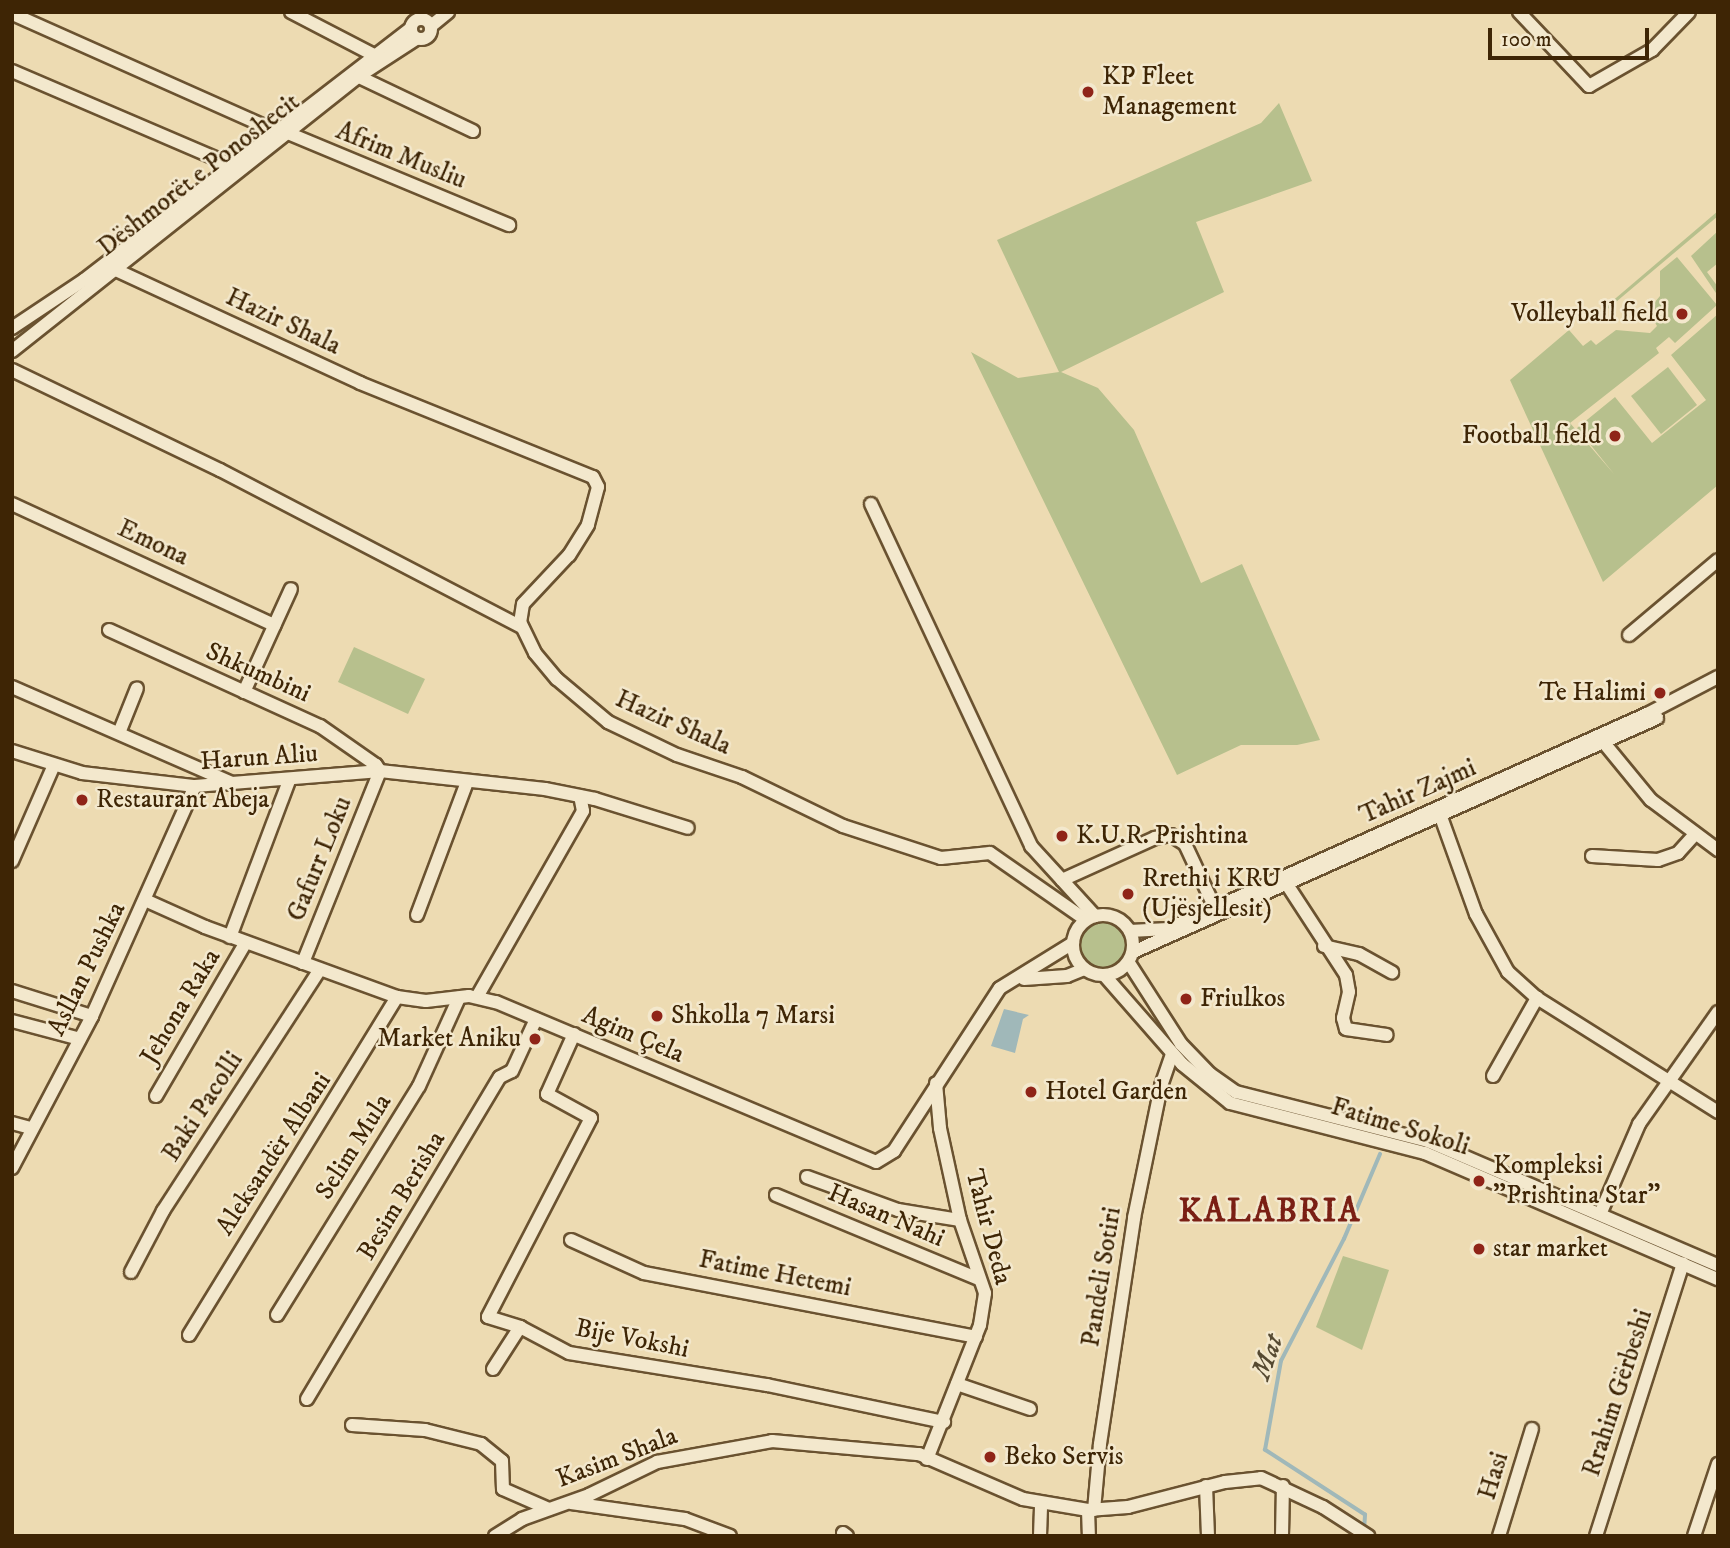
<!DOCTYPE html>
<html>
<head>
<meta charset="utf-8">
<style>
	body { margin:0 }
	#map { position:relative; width:1730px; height:1548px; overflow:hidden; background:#eddbb2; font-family:"IM FELL DW Pica",serif }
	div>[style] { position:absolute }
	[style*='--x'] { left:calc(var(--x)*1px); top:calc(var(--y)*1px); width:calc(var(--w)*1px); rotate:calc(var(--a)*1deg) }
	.green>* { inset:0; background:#b7c08d }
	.round { border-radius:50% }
	.water>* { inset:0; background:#a0b8b9 }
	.stream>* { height:3.5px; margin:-1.75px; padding:0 1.75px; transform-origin:1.75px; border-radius:1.75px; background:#a0b8b9 }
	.roads { filter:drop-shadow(2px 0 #6a5230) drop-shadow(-2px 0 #6a5230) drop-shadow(0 2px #6a5230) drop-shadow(0 -2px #6a5230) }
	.minor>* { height:12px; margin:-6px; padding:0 6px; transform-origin:6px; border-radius:6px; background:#f3e8cd }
	.minor>.ring { margin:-6px; padding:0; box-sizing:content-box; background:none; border:12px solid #f3e8cd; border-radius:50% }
	.dots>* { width:19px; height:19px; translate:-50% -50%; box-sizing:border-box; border:4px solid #f3e8cd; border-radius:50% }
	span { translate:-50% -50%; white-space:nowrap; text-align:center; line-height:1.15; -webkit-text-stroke:5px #f3e8cd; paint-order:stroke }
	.poi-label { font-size:26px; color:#3e2505 }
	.left { translate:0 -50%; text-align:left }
	.right { translate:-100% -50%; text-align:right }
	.street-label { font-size:26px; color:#3e2505 }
	.water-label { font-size:28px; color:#564a32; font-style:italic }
	.district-label { font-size:33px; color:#7a1f14; font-weight:700; letter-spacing:2px }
	.frame { position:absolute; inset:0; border:14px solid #3e2505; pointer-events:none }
	.scale { position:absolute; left:1488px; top:28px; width:161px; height:32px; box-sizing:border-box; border:4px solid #3e2505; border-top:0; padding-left:9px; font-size:21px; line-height:24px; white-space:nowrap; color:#3e2505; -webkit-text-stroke:5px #f3e8cd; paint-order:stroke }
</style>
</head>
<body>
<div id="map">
	<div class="green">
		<div style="clip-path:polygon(1279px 103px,1312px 181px,1196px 222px,1224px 292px,1061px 372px,1098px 388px,1134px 430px,1201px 583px,1242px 564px,1320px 740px,1297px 745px,1241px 745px,1177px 775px,971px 352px,1018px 378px,1059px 372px,997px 240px,1261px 123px)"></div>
		<div style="clip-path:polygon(1718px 211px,1718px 216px,1591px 323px,1589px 321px)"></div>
		<div style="clip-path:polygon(1718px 231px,1718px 263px,1707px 272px,1718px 287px,1718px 296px,1691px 256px)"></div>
		<div style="clip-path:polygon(1677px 257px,1717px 305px,1675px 343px,1669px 337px,1656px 348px,1659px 353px,1570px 423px,1614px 474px,1577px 428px,1615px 397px,1652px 443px,1706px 400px,1671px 355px,1718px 314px,1718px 485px,1603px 582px,1510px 380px,1569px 330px,1583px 346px,1591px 340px,1596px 345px,1616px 330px,1650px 333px,1657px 326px,1648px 310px,1660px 296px,1660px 271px)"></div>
		<div style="clip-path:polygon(1668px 367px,1697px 405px,1661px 434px,1631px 396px)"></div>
		<div style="clip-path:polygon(354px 647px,425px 679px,408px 714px,338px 682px)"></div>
		<div class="round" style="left:1079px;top:921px;width:48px;height:48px"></div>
		<div style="clip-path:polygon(1343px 1256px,1389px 1270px,1362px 1350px,1316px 1327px)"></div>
	</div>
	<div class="water">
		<div style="clip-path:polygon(1004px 1009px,1029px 1015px,1023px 1019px,1015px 1053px,991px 1046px)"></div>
	</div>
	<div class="stream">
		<div style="--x:1364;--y:1530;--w:15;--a:-86"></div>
		<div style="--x:1365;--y:1515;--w:119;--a:-147"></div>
		<div style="--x:1265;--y:1450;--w:90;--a:-79.8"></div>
		<div style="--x:1281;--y:1361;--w:137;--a:-62.7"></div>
		<div style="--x:1344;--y:1239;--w:92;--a:-67"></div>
	</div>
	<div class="roads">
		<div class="minor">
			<div style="--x:291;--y:12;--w:93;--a:27.4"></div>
			<div style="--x:1519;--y:12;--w:102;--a:46.6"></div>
			<div style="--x:1589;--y:86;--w:73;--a:-29.7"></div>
			<div style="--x:1652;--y:50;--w:53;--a:-45.8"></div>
			<div style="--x:15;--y:15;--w:282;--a:24"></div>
			<div class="ring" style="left:411px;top:19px;width:8px;height:8px"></div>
			<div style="--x:431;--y:26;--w:22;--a:-39"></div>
			<div style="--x:12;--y:71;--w:244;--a:23.2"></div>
			<div style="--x:353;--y:74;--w:133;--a:25.4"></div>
			<div style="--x:283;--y:131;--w:245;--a:22.6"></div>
			<div style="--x:116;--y:270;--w:269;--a:24.8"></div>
			<div style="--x:360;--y:383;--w:251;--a:22"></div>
			<div style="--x:593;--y:477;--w:11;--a:63"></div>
			<div style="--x:598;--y:487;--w:39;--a:105"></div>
			<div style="--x:588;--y:525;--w:36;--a:122"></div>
			<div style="--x:569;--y:555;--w:67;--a:133.2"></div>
			<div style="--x:523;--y:604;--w:18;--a:99"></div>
			<div style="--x:520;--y:622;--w:34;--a:64"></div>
			<div style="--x:535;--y:653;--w:34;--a:50"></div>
			<div style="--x:557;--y:679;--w:67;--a:40.1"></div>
			<div style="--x:608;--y:722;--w:76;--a:25.6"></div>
			<div style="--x:677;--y:755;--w:69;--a:18.7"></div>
			<div style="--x:742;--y:777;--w:112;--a:25.9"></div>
			<div style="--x:843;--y:826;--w:103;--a:18.1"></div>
			<div style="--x:941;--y:858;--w:49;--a:-5.8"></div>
			<div style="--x:990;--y:853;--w:117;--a:34.9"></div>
			<div style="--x:12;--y:328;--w:87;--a:-33.7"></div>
			<div style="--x:84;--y:280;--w:411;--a:-37.6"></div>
			<div style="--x:12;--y:351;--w:443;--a:-38.4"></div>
			<div style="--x:359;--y:76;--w:68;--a:-33"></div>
			<div style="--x:12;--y:370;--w:231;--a:25.7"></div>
			<div style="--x:220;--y:470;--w:340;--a:27.5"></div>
			<div style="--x:12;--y:504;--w:289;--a:24.8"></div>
			<div style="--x:871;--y:504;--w:378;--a:64.9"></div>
			<div style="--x:1031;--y:846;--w:95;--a:47.6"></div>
			<div style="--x:109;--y:630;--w:232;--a:24.5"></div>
			<div style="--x:320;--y:726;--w:68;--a:34.9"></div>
			<div style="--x:376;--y:765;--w:7;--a:56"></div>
			<div style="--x:380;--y:771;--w:207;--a:111.9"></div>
			<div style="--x:1629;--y:635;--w:116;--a:-40.1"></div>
			<div style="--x:12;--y:687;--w:240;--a:23.6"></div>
			<div style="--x:244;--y:692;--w:113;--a:-65.5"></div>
			<div style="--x:119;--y:733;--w:48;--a:-68.2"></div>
			<div style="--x:1600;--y:738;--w:80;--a:50.6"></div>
			<div style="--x:1651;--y:800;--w:84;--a:36.7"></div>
			<div style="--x:12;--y:751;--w:73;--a:17.4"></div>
			<div style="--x:82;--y:773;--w:114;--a:6.6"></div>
			<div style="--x:195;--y:786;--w:186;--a:-4.6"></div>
			<div style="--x:380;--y:771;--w:166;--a:6.2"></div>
			<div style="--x:545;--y:789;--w:51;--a:11.3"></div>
			<div style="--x:595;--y:799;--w:97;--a:17.3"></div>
			<div style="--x:1441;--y:817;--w:103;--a:70.2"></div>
			<div style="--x:1476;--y:914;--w:66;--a:61.1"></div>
			<div style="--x:1508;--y:972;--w:39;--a:42"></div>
			<div style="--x:1537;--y:998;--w:214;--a:32.2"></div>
			<div style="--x:1592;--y:856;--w:66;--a:3.5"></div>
			<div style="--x:1658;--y:860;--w:21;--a:-19"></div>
			<div style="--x:1678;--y:853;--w:24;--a:-48"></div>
			<div style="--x:12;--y:861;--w:105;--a:-66.4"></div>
			<div style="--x:1062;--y:880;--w:102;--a:-24.3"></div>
			<div style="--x:1155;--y:838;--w:16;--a:-11"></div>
			<div style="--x:1171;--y:835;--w:17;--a:33"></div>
			<div style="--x:1185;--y:844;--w:71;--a:64.9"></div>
			<div style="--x:1288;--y:886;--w:106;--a:56.9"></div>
			<div style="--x:1346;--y:975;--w:17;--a:80"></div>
			<div style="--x:1349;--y:992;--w:27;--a:103"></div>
			<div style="--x:1343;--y:1018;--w:11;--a:75"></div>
			<div style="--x:1346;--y:1029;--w:41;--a:8.3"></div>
			<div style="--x:145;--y:900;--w:66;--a:24.2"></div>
			<div style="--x:205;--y:927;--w:204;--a:20"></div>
			<div style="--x:397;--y:997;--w:29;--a:8"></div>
			<div style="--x:426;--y:1001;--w:43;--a:-6.6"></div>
			<div style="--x:469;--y:996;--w:28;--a:13"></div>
			<div style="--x:496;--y:1002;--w:412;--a:22.8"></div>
			<div style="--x:876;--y:1162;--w:21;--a:-31"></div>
			<div style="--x:894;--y:1151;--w:194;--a:-57"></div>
			<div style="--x:1000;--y:988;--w:86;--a:-31.7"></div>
			<div class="ring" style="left:1073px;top:915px;width:48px;height:48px"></div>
			<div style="--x:417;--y:915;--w:142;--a:-69.4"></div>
			<div style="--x:1130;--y:931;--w:38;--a:-3"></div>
			<div style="--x:1168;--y:929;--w:527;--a:-24.18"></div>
			<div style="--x:1649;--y:713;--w:78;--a:-27.6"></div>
			<div style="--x:230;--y:937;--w:167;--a:-69.3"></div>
			<div style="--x:1324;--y:946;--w:36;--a:13"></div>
			<div style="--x:1359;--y:954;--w:38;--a:29"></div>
			<div style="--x:1133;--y:952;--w:574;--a:-24.06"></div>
			<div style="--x:1129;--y:963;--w:96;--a:57.3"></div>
			<div style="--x:1181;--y:1044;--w:42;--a:46"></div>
			<div style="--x:1210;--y:1074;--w:32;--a:35"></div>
			<div style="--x:1236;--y:1092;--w:198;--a:14.3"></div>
			<div style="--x:1428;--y:1141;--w:315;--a:23.2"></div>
			<div style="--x:1105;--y:976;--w:117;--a:48.8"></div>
			<div style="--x:1182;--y:1064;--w:62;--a:39.1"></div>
			<div style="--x:1230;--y:1103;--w:201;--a:14.4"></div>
			<div style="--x:1425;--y:1153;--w:319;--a:23.3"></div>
			<div style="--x:1024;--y:979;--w:43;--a:-4"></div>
			<div style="--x:1067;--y:976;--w:18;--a:-22"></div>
			<div style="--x:12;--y:991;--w:84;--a:17.4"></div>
			<div style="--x:477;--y:997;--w:214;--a:-60.3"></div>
			<div style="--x:583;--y:811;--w:15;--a:-101"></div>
			<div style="--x:12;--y:1021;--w:70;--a:14.8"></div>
			<div style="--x:574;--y:1034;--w:66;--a:114.2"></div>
			<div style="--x:547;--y:1094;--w:50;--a:28.6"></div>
			<div style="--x:591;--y:1118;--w:224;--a:117.4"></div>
			<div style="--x:488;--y:1317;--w:34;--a:17"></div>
			<div style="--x:520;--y:1327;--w:55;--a:28"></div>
			<div style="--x:569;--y:1353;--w:201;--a:9.2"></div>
			<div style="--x:767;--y:1385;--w:181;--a:11.8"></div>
			<div style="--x:1493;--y:1076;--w:90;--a:-60.6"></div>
			<div style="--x:156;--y:1096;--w:178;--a:-59.7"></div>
			<div style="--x:12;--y:1123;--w:20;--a:15"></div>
			<div style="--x:12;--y:1168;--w:172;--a:-62.2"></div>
			<div style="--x:92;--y:1016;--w:252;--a:-65.9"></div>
			<div style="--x:807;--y:1177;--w:97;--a:19.9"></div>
			<div style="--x:898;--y:1210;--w:63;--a:9.2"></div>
			<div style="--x:776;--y:1195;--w:220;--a:22.5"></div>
			<div style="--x:1601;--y:1212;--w:96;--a:-66.6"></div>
			<div style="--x:1639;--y:1124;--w:137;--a:-54.8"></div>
			<div style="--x:571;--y:1240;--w:80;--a:24.3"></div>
			<div style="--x:644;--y:1273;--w:338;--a:10.9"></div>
			<div style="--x:131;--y:1272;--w:69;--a:-62.3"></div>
			<div style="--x:163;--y:1211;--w:288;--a:-57"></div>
			<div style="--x:277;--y:1315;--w:269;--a:-58.2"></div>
			<div style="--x:419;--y:1086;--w:97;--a:-65.6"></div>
			<div style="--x:189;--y:1335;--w:397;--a:-58.4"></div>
			<div style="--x:493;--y:1369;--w:50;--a:-57.3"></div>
			<div style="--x:957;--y:1384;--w:77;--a:18.9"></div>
			<div style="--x:307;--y:1399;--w:375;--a:-59.1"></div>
			<div style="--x:500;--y:1077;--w:13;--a:-27"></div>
			<div style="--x:512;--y:1071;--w:57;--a:-65.2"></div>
			<div style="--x:352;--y:1425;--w:73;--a:3.9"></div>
			<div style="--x:425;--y:1430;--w:58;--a:14"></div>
			<div style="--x:481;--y:1444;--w:27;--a:39"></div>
			<div style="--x:502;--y:1461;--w:28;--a:88"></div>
			<div style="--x:503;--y:1489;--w:50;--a:23.5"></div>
			<div style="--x:927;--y:1459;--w:144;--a:-68.4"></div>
			<div style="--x:980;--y:1325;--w:32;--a:-81"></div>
			<div style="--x:985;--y:1293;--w:77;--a:-108.9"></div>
			<div style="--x:960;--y:1220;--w:94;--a:-102.3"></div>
			<div style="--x:940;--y:1128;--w:45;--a:-95.1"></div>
			<div style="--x:1206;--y:1486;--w:50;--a:87.7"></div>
			<div style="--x:571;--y:1503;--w:115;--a:8"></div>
			<div style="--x:685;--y:1519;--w:48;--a:20.7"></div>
			<div style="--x:1088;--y:1510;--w:26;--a:88"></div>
			<div style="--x:1094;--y:1510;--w:66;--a:-84.8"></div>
			<div style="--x:1100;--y:1444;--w:229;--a:-81.4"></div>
			<div style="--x:1134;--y:1218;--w:135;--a:-78.4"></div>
			<div style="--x:1161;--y:1086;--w:34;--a:-71"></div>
			<div style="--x:843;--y:1533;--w:5;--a:37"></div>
			<div style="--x:495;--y:1536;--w:32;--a:-32"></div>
			<div style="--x:522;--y:1519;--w:71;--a:-19.7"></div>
			<div style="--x:589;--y:1495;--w:76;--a:-25.9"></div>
			<div style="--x:657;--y:1462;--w:117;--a:-10.3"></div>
			<div style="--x:772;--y:1441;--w:148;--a:5.1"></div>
			<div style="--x:919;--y:1454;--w:113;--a:23.4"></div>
			<div style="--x:1023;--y:1499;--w:66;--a:9.6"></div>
			<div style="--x:1088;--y:1510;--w:40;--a:-4.3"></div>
			<div style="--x:1128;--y:1507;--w:100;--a:-14.5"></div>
			<div style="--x:1225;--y:1482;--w:36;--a:-6"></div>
			<div style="--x:1261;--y:1478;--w:68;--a:25.1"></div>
			<div style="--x:1323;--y:1507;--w:54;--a:32.8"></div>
			<div style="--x:1040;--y:1536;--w:32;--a:-88"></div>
			<div style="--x:1282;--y:1536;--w:50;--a:-88.9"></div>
			<div style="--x:1499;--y:1536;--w:112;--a:-72.9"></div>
			<div style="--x:1596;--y:1536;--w:286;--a:-72.3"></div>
			<div style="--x:1694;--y:1536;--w:76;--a:-71.6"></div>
		</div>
	</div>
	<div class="dots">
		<div style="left:1088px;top:92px;background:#8f2418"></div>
		<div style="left:1682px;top:314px;background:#8f2418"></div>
		<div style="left:1615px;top:436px;background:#8f2418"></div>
		<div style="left:1660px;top:693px;background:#8f2418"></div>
		<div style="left:82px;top:800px;background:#8f2418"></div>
		<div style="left:1062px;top:836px;background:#8f2418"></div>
		<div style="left:1128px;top:894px;background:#8f2418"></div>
		<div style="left:1186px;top:999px;background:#8f2418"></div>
		<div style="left:657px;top:1016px;background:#8f2418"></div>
		<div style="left:535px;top:1039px;background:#8f2418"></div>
		<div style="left:1031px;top:1092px;background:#8f2418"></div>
		<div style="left:1479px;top:1181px;background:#8f2418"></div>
		<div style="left:1479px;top:1249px;background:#8f2418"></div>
		<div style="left:990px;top:1457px;background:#8f2418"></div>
	</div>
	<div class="poi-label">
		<span class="left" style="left:1102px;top:92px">KP Fleet<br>Management</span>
		<span class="right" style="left:1668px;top:314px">Volleyball field</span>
		<span class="right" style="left:1601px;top:436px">Football field</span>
		<span class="right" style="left:1646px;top:693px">Te Halimi</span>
		<span class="left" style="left:96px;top:800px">Restaurant Abeja</span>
		<span class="left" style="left:1076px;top:836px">K.U.R. Prishtina</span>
		<span class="left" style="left:1142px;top:894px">Rrethi i KRU<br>(Ujësjellesit)</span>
		<span class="left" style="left:1200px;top:999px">Friulkos</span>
		<span class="left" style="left:671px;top:1016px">Shkolla 7 Marsi</span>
		<span class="right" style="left:521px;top:1039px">Market Aniku</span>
		<span class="left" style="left:1045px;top:1092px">Hotel Garden</span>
		<span class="left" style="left:1493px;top:1181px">Kompleksi<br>"Prishtina Star"</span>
		<span class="left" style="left:1493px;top:1249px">star market</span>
		<span class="left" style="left:1004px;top:1457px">Beko Servis</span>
	</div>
	<div class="street-label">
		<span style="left:401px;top:156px;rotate:22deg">Afrim Musliu</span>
		<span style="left:199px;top:175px;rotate:-38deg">Dëshmorët e Ponoshecit</span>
		<span style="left:283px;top:322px;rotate:25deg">Hazir Shala</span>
		<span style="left:153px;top:543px;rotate:25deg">Emona</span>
		<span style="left:258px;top:673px;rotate:24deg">Shkumbini</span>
		<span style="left:673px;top:723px;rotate:24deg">Hazir Shala</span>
		<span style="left:259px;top:758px;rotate:-4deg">Harun Aliu</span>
		<span style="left:1418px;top:792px;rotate:-24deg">Tahir Zajmi</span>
		<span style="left:320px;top:859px;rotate:-68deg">Gafurr Loku</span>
		<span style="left:87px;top:969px;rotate:-64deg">Asllan Pushka</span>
		<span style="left:181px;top:1007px;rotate:-59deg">Jehona Raka</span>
		<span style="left:633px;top:1035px;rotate:23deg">Agim Çela</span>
		<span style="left:203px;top:1107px;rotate:-57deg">Baki Pacolli</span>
		<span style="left:1400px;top:1127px;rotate:17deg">Fatime Sokoli</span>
		<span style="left:354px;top:1147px;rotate:-58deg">Selim Mula</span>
		<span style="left:274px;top:1154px;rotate:-57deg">Aleksandër Albani</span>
		<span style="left:402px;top:1196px;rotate:-59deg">Besim Berisha</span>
		<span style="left:886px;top:1216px;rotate:23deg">Hasan Nahi</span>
		<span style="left:988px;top:1227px;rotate:75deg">Tahir Deda</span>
		<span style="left:775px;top:1274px;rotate:11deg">Fatime Hetemi</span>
		<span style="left:1102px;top:1277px;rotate:-81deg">Pandeli Sotiri</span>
		<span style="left:632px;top:1339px;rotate:11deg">Bije Vokshi</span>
		<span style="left:1618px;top:1393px;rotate:-72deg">Rrahim Gërbeshi</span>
		<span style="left:617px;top:1458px;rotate:-21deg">Kasim Shala</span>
		<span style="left:1494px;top:1476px;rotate:-73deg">Hasi</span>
	</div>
	<div class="water-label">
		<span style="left:1268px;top:1357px;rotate:-71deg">Mat</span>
	</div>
	<div class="district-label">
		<span style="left:1270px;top:1212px">KALABRIA</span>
	</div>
	<div class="frame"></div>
	<div class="scale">100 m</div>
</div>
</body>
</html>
